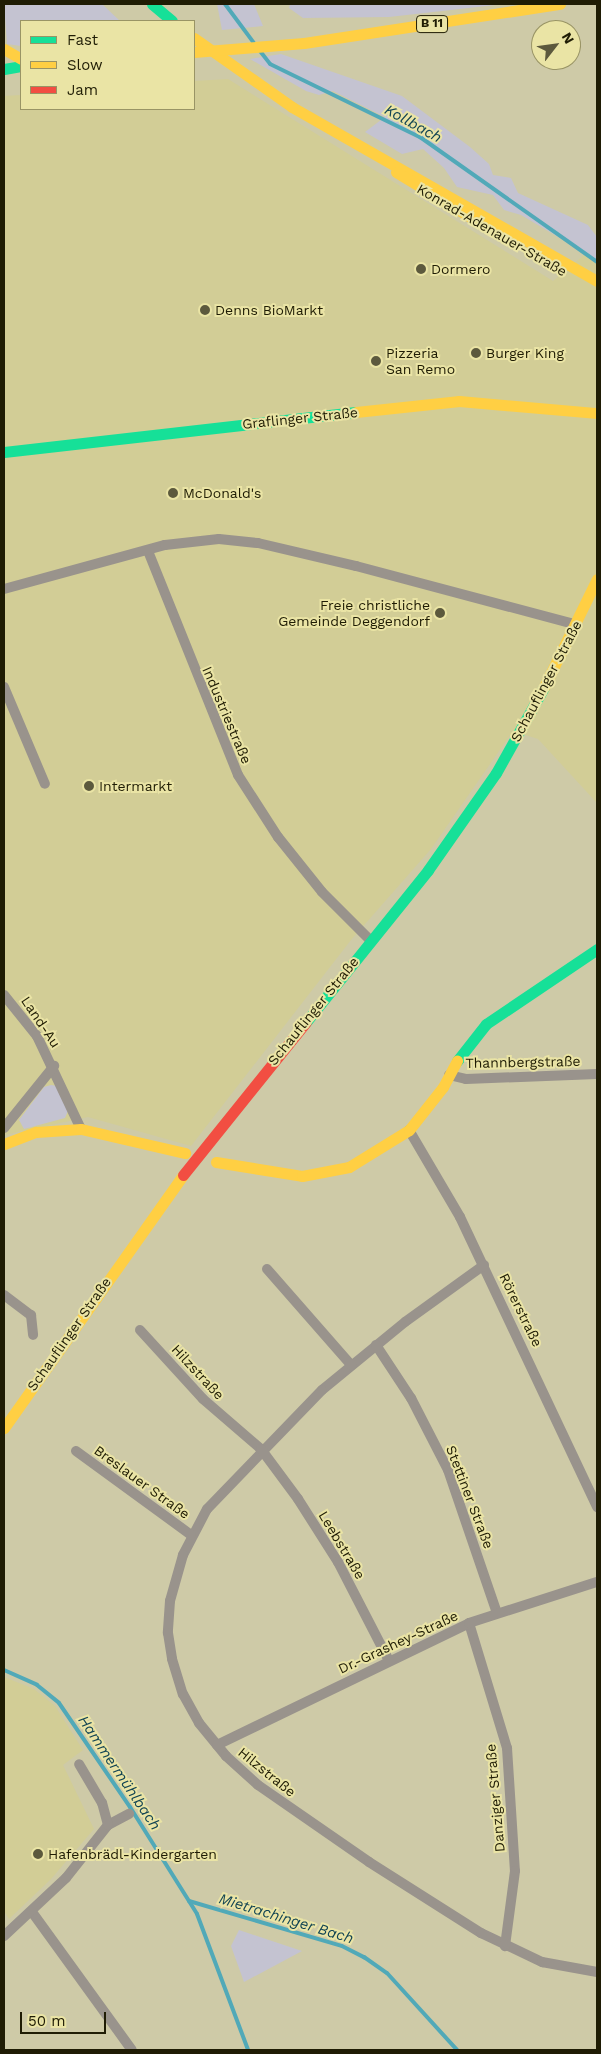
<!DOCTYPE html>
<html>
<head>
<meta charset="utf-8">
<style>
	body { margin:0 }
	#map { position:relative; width:601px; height:2054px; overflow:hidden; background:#cecaa7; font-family:"Work Sans",sans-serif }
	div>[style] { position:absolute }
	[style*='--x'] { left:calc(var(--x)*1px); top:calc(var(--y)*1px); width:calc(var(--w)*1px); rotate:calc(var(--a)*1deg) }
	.built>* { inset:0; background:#d2cd96 }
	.green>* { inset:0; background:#c4c3d1 }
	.stream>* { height:4px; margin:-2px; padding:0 2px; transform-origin:2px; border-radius:2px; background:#51a9b8 }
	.street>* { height:10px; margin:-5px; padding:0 5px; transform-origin:5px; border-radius:5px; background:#99938c }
	.fast>* { height:11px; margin:-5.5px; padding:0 5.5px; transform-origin:5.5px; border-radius:5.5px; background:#16e098 }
	.slow>* { height:11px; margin:-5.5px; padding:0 5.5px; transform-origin:5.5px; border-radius:5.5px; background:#ffcf43 }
	.jam>* { height:11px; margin:-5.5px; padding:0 5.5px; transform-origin:5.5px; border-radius:5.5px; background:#f24e42 }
	.dots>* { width:14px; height:14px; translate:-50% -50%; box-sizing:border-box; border:2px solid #eae4a5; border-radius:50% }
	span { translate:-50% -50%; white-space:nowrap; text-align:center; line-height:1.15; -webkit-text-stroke:4px #eae4a5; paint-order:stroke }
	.shield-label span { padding:1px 4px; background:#eae4a5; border:1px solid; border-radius:4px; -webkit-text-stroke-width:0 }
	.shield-label { font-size:12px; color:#1f1c04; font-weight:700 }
	.street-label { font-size:14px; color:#1f1c04 }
	.poi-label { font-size:14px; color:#1f1c04 }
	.left { translate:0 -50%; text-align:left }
	.right { translate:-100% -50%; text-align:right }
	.water-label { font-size:15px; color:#124453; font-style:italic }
	.frame { position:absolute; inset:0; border:5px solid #1f1c04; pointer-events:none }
	.legend { position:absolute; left:20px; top:20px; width:175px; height:90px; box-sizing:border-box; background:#eae4a5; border:1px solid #999465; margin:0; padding:6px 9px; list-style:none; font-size:15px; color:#1f1c04 }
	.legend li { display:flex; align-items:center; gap:10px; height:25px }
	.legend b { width:25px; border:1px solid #999465 }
	.north { position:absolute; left:531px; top:20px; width:50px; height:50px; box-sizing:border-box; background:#eae4a5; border:1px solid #999465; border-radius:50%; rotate:60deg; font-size:14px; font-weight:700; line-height:20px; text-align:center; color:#1f1c04 }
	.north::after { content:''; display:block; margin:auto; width:18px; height:22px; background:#5c593d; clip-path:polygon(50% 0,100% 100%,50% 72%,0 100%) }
	.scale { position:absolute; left:20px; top:2012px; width:86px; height:22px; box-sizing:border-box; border:2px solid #1f1c04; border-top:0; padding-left:6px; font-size:15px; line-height:18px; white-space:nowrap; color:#1f1c04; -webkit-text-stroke:4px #eae4a5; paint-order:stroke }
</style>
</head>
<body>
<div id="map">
	<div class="built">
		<div style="clip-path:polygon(228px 79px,553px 281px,597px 244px,597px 803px,538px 739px,513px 731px,431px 849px,351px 940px,191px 1146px,88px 1117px,4px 1135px,4px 96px,21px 95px,21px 109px,194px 109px,194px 81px)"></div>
		<div style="clip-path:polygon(4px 1677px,34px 1689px,55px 1706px,83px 1750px,63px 1765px,94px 1829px,51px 1879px,9px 1919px,4px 1911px)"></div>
	</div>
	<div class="green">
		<div style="clip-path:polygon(4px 4px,102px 4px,120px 21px,21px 21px,21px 46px,7px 44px)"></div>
		<div style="clip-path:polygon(217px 4px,254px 4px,263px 26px,222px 30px)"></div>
		<div style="clip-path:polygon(290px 4px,504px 4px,389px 17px,303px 18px,289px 8px)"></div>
		<div style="clip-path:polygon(281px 54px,402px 96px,470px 147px,489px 164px,493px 175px,511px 178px,518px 193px,588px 225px,597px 237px,597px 260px,521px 215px,504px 210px,493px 195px,457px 187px,444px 168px,423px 149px,402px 154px,365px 132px,385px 117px,333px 91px,319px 95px,306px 91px,250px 59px)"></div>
		<div style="clip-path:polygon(51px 1085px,57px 1086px,68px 1111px,65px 1118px,24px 1129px,19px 1120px,44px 1087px)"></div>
		<div style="clip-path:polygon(239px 1930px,302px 1951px,244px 1982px,231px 1946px)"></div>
	</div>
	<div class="stream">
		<div style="--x:225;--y:4;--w:49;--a:53.4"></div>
		<div style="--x:260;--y:51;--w:16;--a:52"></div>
		<div style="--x:270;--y:64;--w:167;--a:26"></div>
		<div style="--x:420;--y:137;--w:217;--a:35.2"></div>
		<div style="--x:4;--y:1670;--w:36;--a:24"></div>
		<div style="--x:37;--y:1685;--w:28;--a:39"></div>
		<div style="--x:59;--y:1703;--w:126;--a:55.7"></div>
		<div style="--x:130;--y:1807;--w:126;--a:57.9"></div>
		<div style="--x:197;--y:1914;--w:145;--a:69.4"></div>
		<div style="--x:189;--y:1901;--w:159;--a:16.4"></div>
		<div style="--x:342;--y:1946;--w:25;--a:27"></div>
		<div style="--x:364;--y:1957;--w:28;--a:35"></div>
		<div style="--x:387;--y:1973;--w:104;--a:47.7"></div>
	</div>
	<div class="street">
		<div style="--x:148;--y:551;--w:241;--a:68.1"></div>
		<div style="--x:238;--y:775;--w:74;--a:57.2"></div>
		<div style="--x:278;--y:837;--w:70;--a:51.3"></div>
		<div style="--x:322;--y:892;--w:69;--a:45"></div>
		<div style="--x:4;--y:589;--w:167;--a:-15.3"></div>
		<div style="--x:165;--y:545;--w:54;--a:-6.3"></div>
		<div style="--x:219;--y:539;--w:39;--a:6"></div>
		<div style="--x:258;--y:543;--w:101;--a:13.2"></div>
		<div style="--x:356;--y:566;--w:229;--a:14.9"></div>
		<div style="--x:4;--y:687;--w:105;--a:67.1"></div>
		<div style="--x:4;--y:995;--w:53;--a:51.2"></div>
		<div style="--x:37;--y:1036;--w:103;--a:64.7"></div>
		<div style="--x:449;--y:1075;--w:17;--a:13"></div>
		<div style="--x:466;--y:1079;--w:131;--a:-2.2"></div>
		<div style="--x:4;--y:1128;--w:80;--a:-51.1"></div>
		<div style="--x:409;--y:1130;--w:101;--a:59.6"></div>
		<div style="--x:460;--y:1217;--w:321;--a:64.7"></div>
		<div style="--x:484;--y:1265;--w:97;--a:144.2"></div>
		<div style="--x:405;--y:1322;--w:107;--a:140.7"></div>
		<div style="--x:322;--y:1390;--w:165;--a:134"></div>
		<div style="--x:207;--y:1509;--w:52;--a:117.6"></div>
		<div style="--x:183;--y:1555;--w:48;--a:105.8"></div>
		<div style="--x:170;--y:1601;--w:32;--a:94"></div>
		<div style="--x:168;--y:1633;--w:26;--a:81"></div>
		<div style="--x:172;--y:1659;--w:37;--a:73"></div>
		<div style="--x:183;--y:1694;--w:33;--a:61"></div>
		<div style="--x:199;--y:1723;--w:43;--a:50.7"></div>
		<div style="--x:226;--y:1756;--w:43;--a:42.2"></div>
		<div style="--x:258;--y:1785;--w:135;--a:34.7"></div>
		<div style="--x:369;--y:1862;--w:133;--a:32.4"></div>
		<div style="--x:481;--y:1933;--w:68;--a:25.4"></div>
		<div style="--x:542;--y:1962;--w:56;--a:10.3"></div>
		<div style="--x:267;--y:1269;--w:128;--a:48.8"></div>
		<div style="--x:4;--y:1295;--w:34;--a:37"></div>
		<div style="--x:31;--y:1315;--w:20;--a:84"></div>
		<div style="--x:140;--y:1330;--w:93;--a:47.6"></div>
		<div style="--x:203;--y:1399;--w:77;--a:40.8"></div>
		<div style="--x:261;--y:1449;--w:62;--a:53.5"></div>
		<div style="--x:298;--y:1499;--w:75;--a:57.6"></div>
		<div style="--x:338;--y:1562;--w:111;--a:62.7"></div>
		<div style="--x:376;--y:1345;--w:64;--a:56.6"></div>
		<div style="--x:411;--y:1398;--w:81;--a:62.8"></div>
		<div style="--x:448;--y:1470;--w:151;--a:71.1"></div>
		<div style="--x:76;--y:1451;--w:142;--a:36.1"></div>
		<div style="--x:469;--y:1623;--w:131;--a:73.1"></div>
		<div style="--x:507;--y:1748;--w:123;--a:86.3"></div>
		<div style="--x:515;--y:1871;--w:76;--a:97.6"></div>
		<div style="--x:217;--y:1745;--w:280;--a:-25.8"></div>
		<div style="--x:469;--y:1623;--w:134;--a:-17.8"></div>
		<div style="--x:108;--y:1825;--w:24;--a:-28"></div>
		<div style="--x:32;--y:1912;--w:170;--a:54.1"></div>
		<div style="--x:4;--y:1936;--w:85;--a:-43.1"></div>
		<div style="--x:66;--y:1878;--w:68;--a:-51.6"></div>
		<div style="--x:108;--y:1825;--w:23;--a:-105"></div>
		<div style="--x:102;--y:1803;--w:45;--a:-120.5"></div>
	</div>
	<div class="fast">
		<div style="--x:152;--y:4;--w:26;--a:40"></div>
		<div style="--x:4;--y:69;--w:17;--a:-10"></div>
		<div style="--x:4;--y:452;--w:354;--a:-6.5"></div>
		<div style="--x:306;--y:1022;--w:195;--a:-51.2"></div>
		<div style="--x:428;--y:870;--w:118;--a:-55"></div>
		<div style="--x:496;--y:773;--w:98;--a:-60.8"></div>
		<div style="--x:457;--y:1061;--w:47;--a:-51.9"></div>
		<div style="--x:486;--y:1024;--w:134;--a:-34"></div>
	</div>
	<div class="slow">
		<div style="--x:194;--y:38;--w:120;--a:35.1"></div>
		<div style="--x:292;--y:107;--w:351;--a:29.7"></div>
		<div style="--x:4;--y:49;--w:20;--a:30"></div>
		<div style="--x:194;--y:52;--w:110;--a:-4.7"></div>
		<div style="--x:304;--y:43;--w:259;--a:-8.7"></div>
		<div style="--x:396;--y:172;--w:100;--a:31.2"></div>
		<div style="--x:356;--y:412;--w:104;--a:-6.1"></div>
		<div style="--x:459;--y:401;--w:139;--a:5"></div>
		<div style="--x:544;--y:687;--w:120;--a:-63.9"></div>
		<div style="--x:4;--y:1144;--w:34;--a:-21"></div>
		<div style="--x:36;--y:1132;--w:45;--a:-3.8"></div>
		<div style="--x:81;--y:1129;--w:107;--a:13"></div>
		<div style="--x:216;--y:1162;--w:87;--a:9.2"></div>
		<div style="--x:302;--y:1176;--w:48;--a:-10.8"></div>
		<div style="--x:349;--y:1167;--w:70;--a:-31.7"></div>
		<div style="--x:409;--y:1130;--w:55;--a:-51.7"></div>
		<div style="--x:443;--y:1087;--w:30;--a:-62"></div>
		<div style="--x:4;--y:1428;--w:310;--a:-54.7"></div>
	</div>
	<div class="jam">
		<div style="--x:183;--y:1175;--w:196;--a:-51.2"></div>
	</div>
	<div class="dots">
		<div style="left:421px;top:269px;background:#5c593d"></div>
		<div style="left:205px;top:310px;background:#5c593d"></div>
		<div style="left:476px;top:353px;background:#5c593d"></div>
		<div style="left:376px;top:361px;background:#5c593d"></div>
		<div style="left:173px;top:493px;background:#5c593d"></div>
		<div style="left:440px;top:613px;background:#5c593d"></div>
		<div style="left:89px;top:786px;background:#5c593d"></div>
		<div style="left:38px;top:1854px;background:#5c593d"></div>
	</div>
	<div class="shield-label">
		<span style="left:432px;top:24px">B 11</span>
	</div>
	<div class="street-label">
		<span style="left:492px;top:230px;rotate:30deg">Konrad-Adenauer-Straße</span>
		<span style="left:300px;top:418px;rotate:-6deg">Graflinger Straße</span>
		<span style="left:546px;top:681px;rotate:-62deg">Schauflinger Straße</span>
		<span style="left:227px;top:715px;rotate:67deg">Industriestraße</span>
		<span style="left:313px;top:1011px;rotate:-51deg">Schauflinger Straße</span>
		<span style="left:41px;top:1022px;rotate:56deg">Land-Au</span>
		<span style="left:523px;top:1062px;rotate:-1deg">Thannbergstraße</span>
		<span style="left:521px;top:1310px;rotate:64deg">Rörerstraße</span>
		<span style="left:69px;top:1334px;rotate:-55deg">Schauflinger Straße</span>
		<span style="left:198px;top:1372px;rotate:47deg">Hilzstraße</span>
		<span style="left:142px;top:1482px;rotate:36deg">Breslauer Straße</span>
		<span style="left:470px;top:1497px;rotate:69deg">Stettiner Straße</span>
		<span style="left:342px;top:1545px;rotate:59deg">Leebstraße</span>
		<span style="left:398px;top:1642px;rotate:-25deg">Dr.-Grashey-Straße</span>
		<span style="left:267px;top:1772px;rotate:39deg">Hilzstraße</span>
		<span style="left:495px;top:1798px;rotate:-95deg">Danziger Straße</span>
	</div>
	<div class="poi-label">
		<span class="left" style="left:431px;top:269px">Dormero</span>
		<span class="left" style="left:215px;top:310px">Denns BioMarkt</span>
		<span class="left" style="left:386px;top:361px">Pizzeria<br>San Remo</span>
		<span class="left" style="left:486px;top:353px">Burger King</span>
		<span class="left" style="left:183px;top:493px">McDonald's</span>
		<span class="right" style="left:430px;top:613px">Freie christliche<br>Gemeinde Deggendorf</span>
		<span class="left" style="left:99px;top:786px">Intermarkt</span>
		<span class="left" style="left:48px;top:1854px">Hafenbrädl-Kindergarten</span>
	</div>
	<div class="water-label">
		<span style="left:413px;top:124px;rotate:29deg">Kollbach</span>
		<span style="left:119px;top:1773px;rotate:56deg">Hammermühlbach</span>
		<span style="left:286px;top:1919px;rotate:17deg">Mietrachinger Bach</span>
	</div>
	<div class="frame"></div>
	<ul class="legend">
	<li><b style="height:6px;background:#16e098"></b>Fast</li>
	<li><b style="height:6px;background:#ffcf43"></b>Slow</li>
	<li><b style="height:6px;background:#f24e42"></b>Jam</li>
	</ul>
	<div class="north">N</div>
	<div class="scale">50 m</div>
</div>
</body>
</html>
